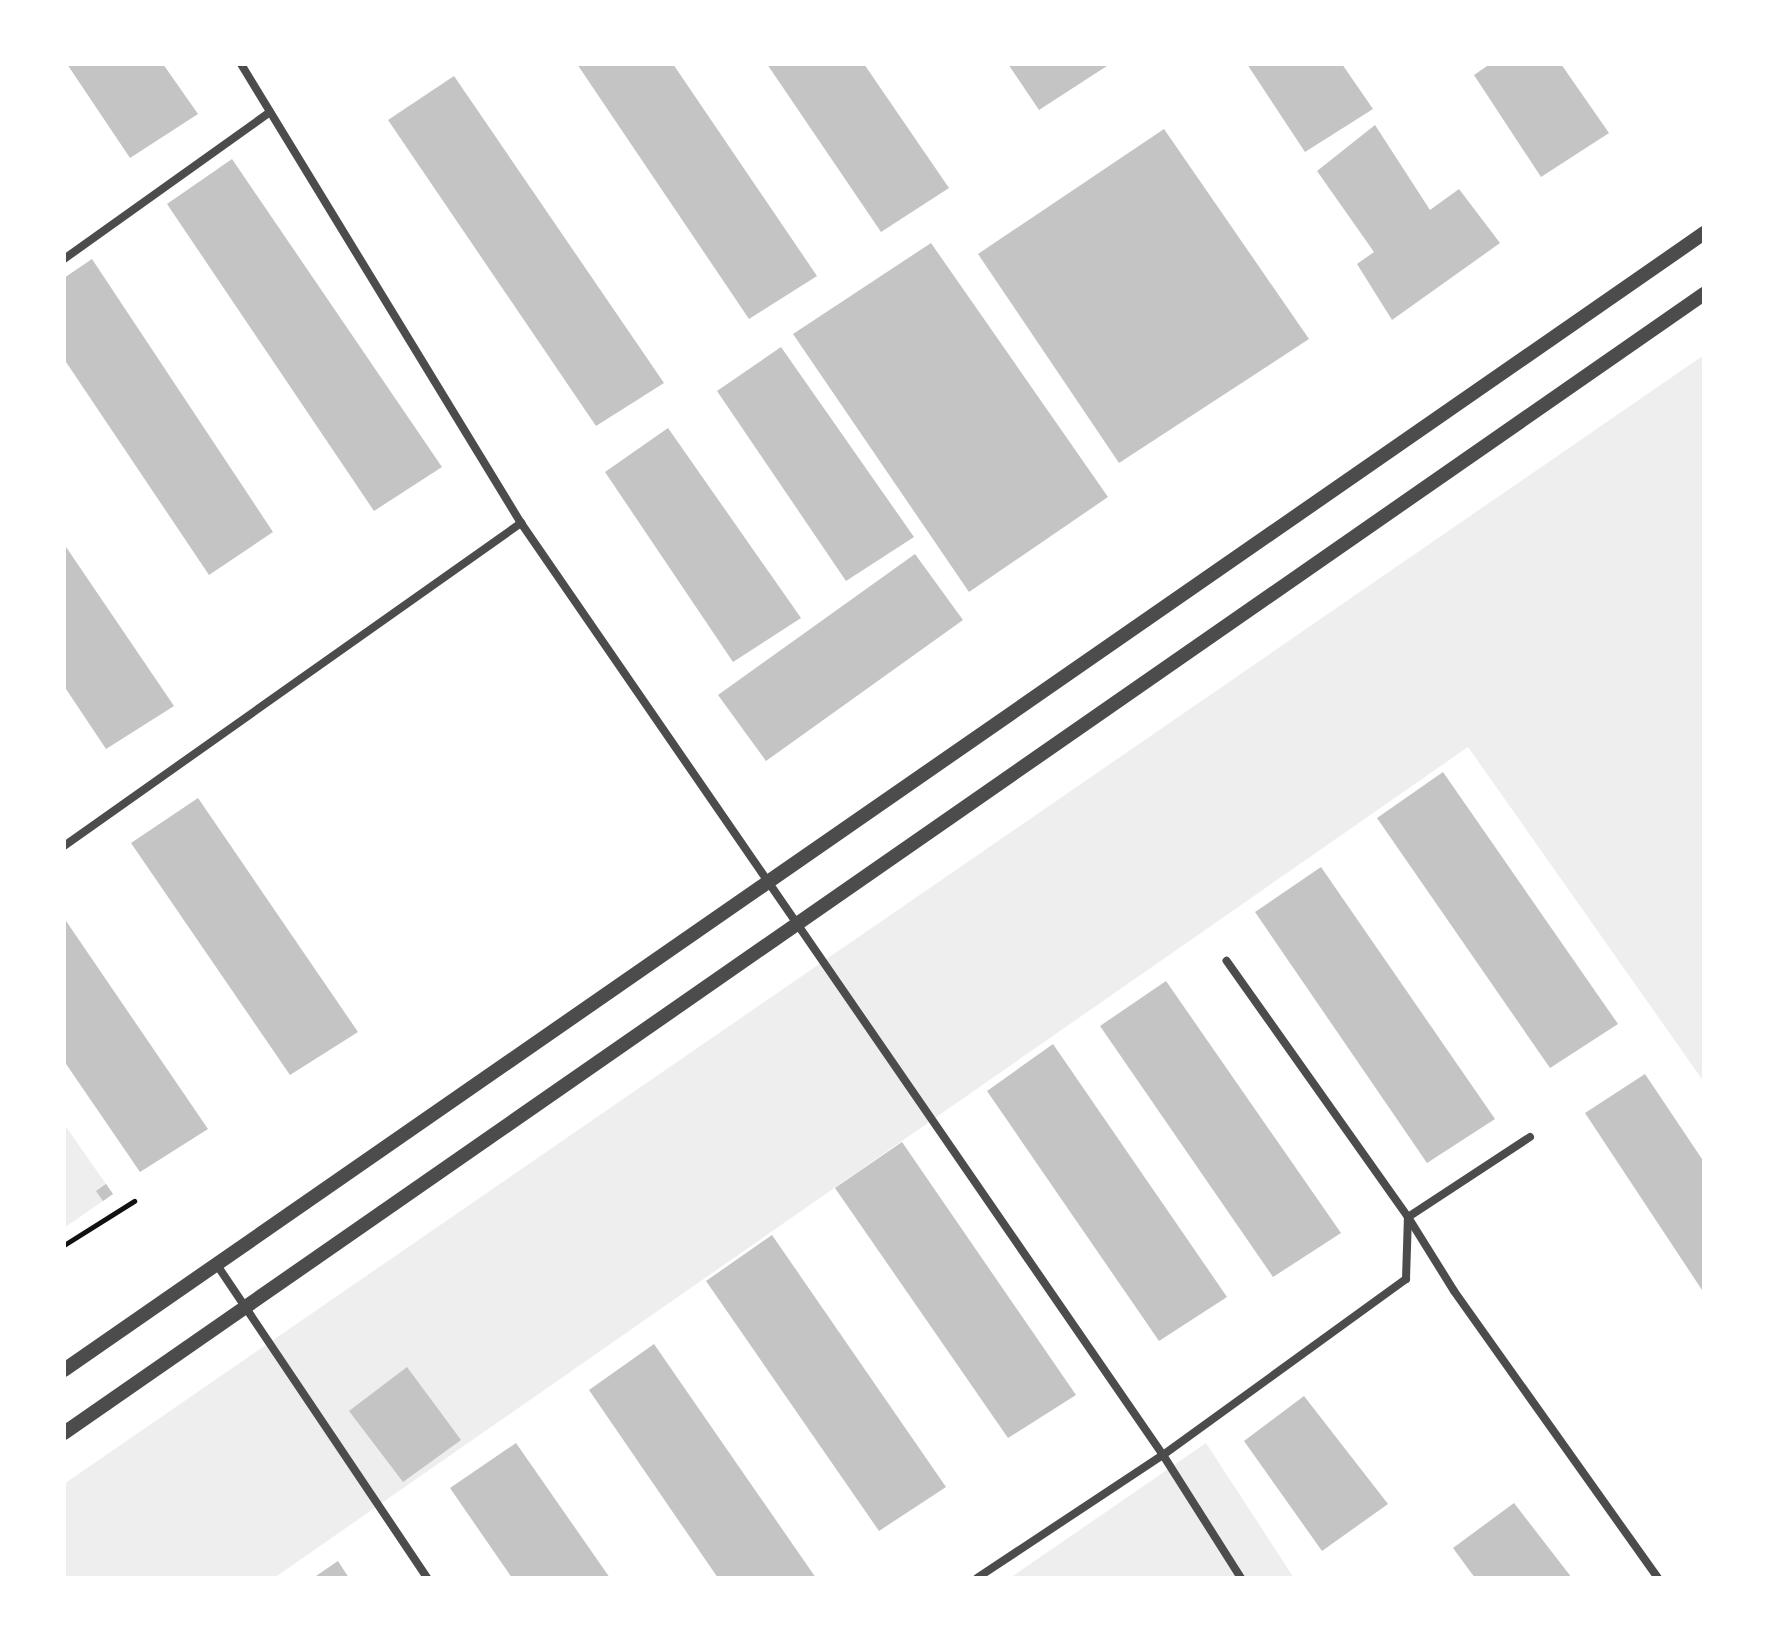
<!DOCTYPE html>
<html>
<head>
<meta charset="utf-8">
<style>
	body { margin:0 }
	#map { position:relative; width:1768px; height:1642px; overflow:hidden; background:#fff; font-family:"IBM Plex Sans",sans-serif }
	div>[style] { position:absolute }
	[style*='--x'] { left:calc(var(--x)*1px); top:calc(var(--y)*1px); width:calc(var(--w)*1px); rotate:calc(var(--a)*1deg) }
	.green>* { inset:0; background:#eee }
	.building>* { inset:0; background:#c4c4c4 }
	.path>* { height:5px; margin:-2.5px; padding:0 2.5px; transform-origin:2.5px; border-radius:2.5px; background:#111 }
	.minor>* { height:8px; margin:-4px; padding:0 4px; transform-origin:4px; border-radius:4px; background:#4c4c4c }
	.tertiary>* { height:14px; margin:-7px; padding:0 7px; transform-origin:7px; border-radius:7px; background:#4c4c4c }
	span { translate:-50% -50%; white-space:nowrap; text-align:center; line-height:1.15; -webkit-text-stroke:6px #fff; paint-order:stroke }
	.frame { position:absolute; inset:0; border:66px solid #fff; pointer-events:none }
</style>
</head>
<body>
<div id="map">
	<div class="green">
		<div style="clip-path:polygon(1704px 355px,1704px 1082px,1468px 747px,274px 1578px,64px 1578px,64px 1484px)"></div>
		<div style="clip-path:polygon(64px 1124px,113px 1194px,64px 1228px)"></div>
		<div style="clip-path:polygon(1206px 1443px,1294px 1578px,1010px 1578px)"></div>
	</div>
	<div class="building">
		<div style="clip-path:polygon(67px 64px,163px 64px,198px 114px,130px 158px)"></div>
		<div style="clip-path:polygon(577px 64px,673px 64px,817px 276px,749px 319px)"></div>
		<div style="clip-path:polygon(767px 64px,864px 64px,949px 188px,881px 232px)"></div>
		<div style="clip-path:polygon(1008px 64px,1110px 64px,1039px 110px)"></div>
		<div style="clip-path:polygon(1247px 64px,1342px 64px,1373px 109px,1305px 152px)"></div>
		<div style="clip-path:polygon(1490px 64px,1561px 64px,1609px 133px,1541px 177px,1474px 75px)"></div>
		<div style="clip-path:polygon(454px 76px,664px 383px,596px 426px,388px 120px)"></div>
		<div style="clip-path:polygon(1375px 125px,1430px 210px,1459px 189px,1500px 243px,1392px 320px,1357px 264px,1374px 252px,1317px 171px)"></div>
		<div style="clip-path:polygon(1164px 129px,1309px 339px,1119px 463px,978px 254px)"></div>
		<div style="clip-path:polygon(232px 159px,442px 467px,374px 511px,167px 204px)"></div>
		<div style="clip-path:polygon(931px 243px,1108px 497px,969px 592px,793px 334px)"></div>
		<div style="clip-path:polygon(92px 259px,273px 532px,209px 575px,64px 359px,64px 278px)"></div>
		<div style="clip-path:polygon(781px 347px,914px 537px,846px 581px,717px 391px)"></div>
		<div style="clip-path:polygon(668px 428px,801px 618px,733px 662px,605px 472px)"></div>
		<div style="clip-path:polygon(64px 544px,174px 706px,106px 749px,64px 686px)"></div>
		<div style="clip-path:polygon(915px 554px,963px 620px,766px 761px,718px 695px)"></div>
		<div style="clip-path:polygon(1443px 772px,1618px 1024px,1550px 1068px,1377px 818px)"></div>
		<div style="clip-path:polygon(198px 798px,358px 1032px,290px 1075px,131px 843px)"></div>
		<div style="clip-path:polygon(1321px 867px,1495px 1119px,1427px 1163px,1255px 912px)"></div>
		<div style="clip-path:polygon(64px 918px,208px 1129px,140px 1172px,64px 1061px)"></div>
		<div style="clip-path:polygon(1166px 981px,1341px 1233px,1273px 1277px,1100px 1026px)"></div>
		<div style="clip-path:polygon(1053px 1044px,1227px 1297px,1159px 1341px,987px 1091px)"></div>
		<div style="clip-path:polygon(1645px 1074px,1704px 1162px,1704px 1293px,1585px 1113px)"></div>
		<div style="clip-path:polygon(902px 1142px,1076px 1395px,1008px 1438px,835px 1188px)"></div>
		<div style="clip-path:polygon(106px 1184px,113px 1194px,103px 1201px,96px 1191px)"></div>
		<div style="clip-path:polygon(772px 1235px,946px 1487px,879px 1531px,706px 1281px)"></div>
		<div style="clip-path:polygon(654px 1344px,816px 1578px,718px 1578px,589px 1390px)"></div>
		<div style="clip-path:polygon(407px 1367px,461px 1440px,403px 1482px,349px 1411px)"></div>
		<div style="clip-path:polygon(1304px 1396px,1388px 1504px,1322px 1551px,1244px 1441px)"></div>
		<div style="clip-path:polygon(516px 1443px,610px 1578px,512px 1578px,450px 1488px)"></div>
		<div style="clip-path:polygon(1514px 1503px,1572px 1578px,1475px 1578px,1453px 1548px)"></div>
		<div style="clip-path:polygon(338px 1561px,349px 1578px,313px 1578px)"></div>
	</div>
	<div class="path">
		<div style="--x:64;--y:1245;--w:83;--a:-32.2"></div>
	</div>
	<div class="minor">
		<div style="--x:241;--y:64;--w:538;--a:58.62"></div>
		<div style="--x:521;--y:523;--w:1132;--a:55.44"></div>
		<div style="--x:1163;--y:1455;--w:146;--a:57.6"></div>
		<div style="--x:64;--y:259;--w:253;--a:-35.5"></div>
		<div style="--x:64;--y:846;--w:560;--a:-35.25"></div>
		<div style="--x:1530;--y:1137;--w:146;--a:146.7"></div>
		<div style="--x:1408;--y:1217;--w:87;--a:58.1"></div>
		<div style="--x:1454;--y:1291;--w:352;--a:54.6"></div>
		<div style="--x:217;--y:1265;--w:377;--a:56.1"></div>
		<div style="--x:977;--y:1578;--w:223;--a:-33.5"></div>
		<div style="--x:1163;--y:1455;--w:300;--a:-35.9"></div>
		<div style="--x:1406;--y:1279;--w:62;--a:-88.2"></div>
		<div style="--x:1408;--y:1217;--w:314;--a:-125.3"></div>
	</div>
	<div class="tertiary">
		<div style="--x:64;--y:1370;--w:1996;--a:-34.73"></div>
		<div style="--x:64;--y:1433;--w:1997;--a:-34.78"></div>
	</div>
	<div class="frame"></div>
</div>
</body>
</html>
